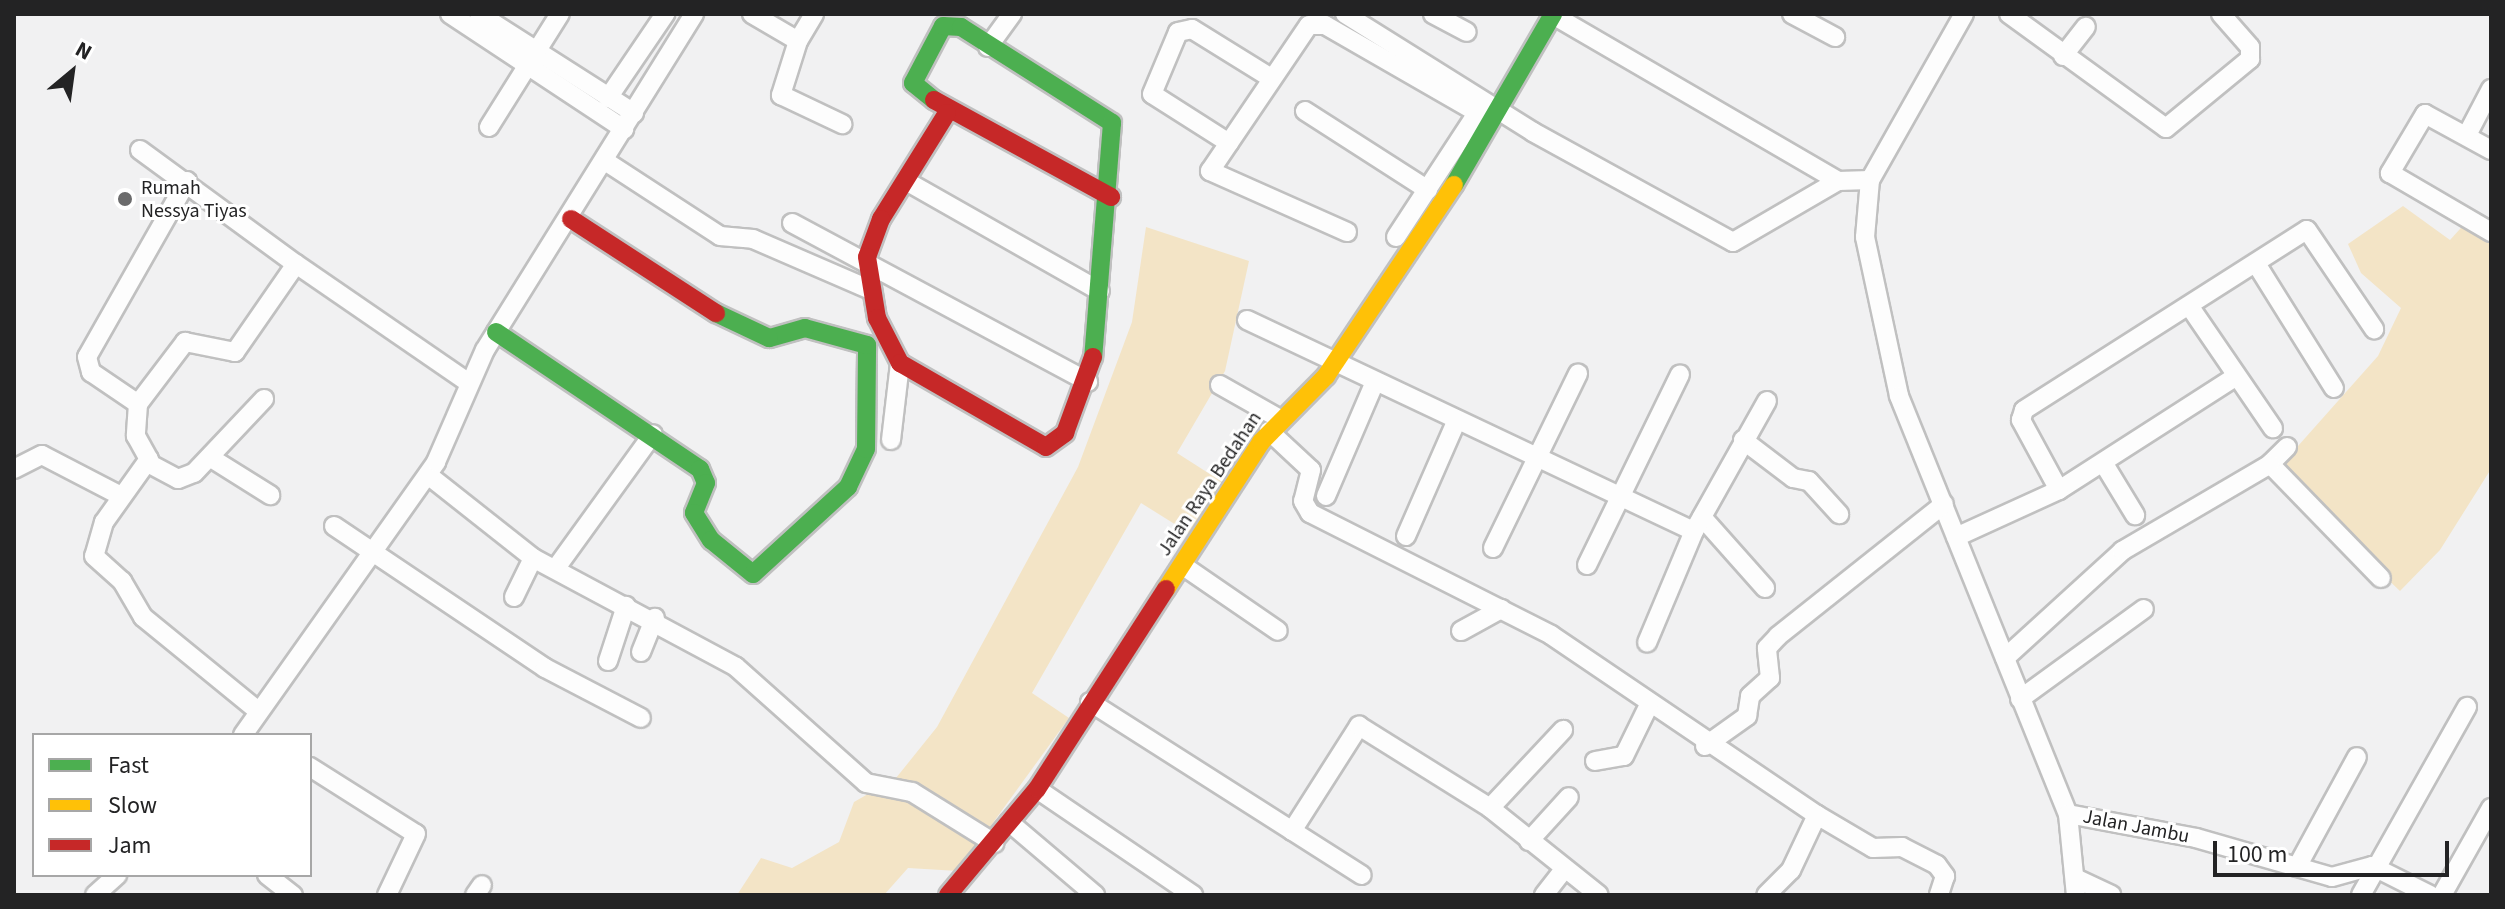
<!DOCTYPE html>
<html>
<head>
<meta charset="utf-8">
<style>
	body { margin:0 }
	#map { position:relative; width:2505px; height:909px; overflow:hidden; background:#f1f1f2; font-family:"Source Sans 3",sans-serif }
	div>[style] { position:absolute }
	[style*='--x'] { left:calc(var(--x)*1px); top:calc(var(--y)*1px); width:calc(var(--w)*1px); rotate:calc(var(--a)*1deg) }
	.green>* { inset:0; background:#f3e4c6 }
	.roads { filter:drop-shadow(2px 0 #c0c0c0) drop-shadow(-2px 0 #c0c0c0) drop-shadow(0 2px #c0c0c0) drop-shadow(0 -2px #c0c0c0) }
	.street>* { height:18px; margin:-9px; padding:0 9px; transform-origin:9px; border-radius:9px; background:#fdfdfd }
	.fast>* { height:18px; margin:-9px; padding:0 9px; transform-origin:9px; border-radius:9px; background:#4caf50 }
	.slow>* { height:18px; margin:-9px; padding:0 9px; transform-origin:9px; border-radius:9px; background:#ffc107 }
	.jam>* { height:18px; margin:-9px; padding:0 9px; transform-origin:9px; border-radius:9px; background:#c62828 }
	.dots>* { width:22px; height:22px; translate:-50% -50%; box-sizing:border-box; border:4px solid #fff; border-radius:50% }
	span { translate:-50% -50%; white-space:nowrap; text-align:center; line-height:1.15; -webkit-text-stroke:6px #fff; paint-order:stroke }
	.poi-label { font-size:20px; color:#232324 }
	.left { translate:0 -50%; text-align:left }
	.street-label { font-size:20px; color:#232324 }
	.frame { position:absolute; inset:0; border:16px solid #232324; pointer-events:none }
	.legend { position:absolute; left:32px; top:733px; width:280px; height:144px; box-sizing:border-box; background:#fff; border:2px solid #a7a7a7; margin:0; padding:10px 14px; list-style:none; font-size:24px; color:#232324 }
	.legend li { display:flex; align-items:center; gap:16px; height:40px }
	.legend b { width:40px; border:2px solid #a7a7a7 }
	.north { position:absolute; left:32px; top:32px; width:80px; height:80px; -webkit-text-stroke:6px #fff; paint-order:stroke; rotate:29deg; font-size:22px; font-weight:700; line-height:32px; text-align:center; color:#232324 }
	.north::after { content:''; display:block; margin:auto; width:28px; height:36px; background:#232324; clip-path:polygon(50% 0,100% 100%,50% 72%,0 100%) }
	.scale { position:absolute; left:2213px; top:841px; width:236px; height:36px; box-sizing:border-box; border:4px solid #232324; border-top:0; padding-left:10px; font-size:24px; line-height:28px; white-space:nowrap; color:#232324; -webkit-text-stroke:6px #fff; paint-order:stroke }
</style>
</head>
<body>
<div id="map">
	<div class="green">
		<div style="clip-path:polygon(2403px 206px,2450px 240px,2469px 219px,2491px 231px,2491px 469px,2440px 550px,2400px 591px,2275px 472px,2378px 356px,2401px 308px,2361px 273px,2348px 244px)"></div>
		<div style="clip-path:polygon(1146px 227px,1249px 261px,1225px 371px,1177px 453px,1227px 485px,1197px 538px,1141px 503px,1032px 693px,1069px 718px,958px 871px,908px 868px,884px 895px,737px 895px,761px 858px,792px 868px,839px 842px,854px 802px,896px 778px,937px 727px,1078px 467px,1132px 322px)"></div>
	</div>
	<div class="roads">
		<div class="street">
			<div style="--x:450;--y:14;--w:209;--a:33.5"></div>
			<div style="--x:479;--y:14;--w:184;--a:32.6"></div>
			<div style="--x:752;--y:14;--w:53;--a:30.4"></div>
			<div style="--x:798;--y:41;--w:57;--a:107.5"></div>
			<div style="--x:781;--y:95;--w:68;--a:25.4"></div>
			<div style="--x:1345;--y:14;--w:222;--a:32.1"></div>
			<div style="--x:1533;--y:132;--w:228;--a:28.8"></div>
			<div style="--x:1733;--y:242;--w:121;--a:-30.2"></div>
			<div style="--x:1838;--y:181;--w:32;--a:-2"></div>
			<div style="--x:1433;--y:14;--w:38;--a:28"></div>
			<div style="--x:1792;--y:14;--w:49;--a:28.1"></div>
			<div style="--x:1964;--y:14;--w:191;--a:119.5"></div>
			<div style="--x:1870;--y:180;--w:57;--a:95"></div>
			<div style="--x:1865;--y:237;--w:163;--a:77.9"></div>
			<div style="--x:1899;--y:396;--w:451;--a:68"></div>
			<div style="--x:2068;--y:814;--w:81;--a:84.4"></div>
			<div style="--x:2009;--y:14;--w:194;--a:36"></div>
			<div style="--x:2166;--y:128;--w:109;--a:-39.4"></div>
			<div style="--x:2250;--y:59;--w:12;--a:-90"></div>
			<div style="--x:2250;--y:47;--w:44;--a:-131.3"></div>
			<div style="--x:1553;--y:15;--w:330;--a:30.2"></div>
			<div style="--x:798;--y:41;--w:31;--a:-59"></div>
			<div style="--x:988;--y:47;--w:41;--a:-54"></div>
			<div style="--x:2063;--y:56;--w:37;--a:-52"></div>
			<div style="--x:608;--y:98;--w:102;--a:-55.8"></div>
			<div style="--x:1305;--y:111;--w:146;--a:32.7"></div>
			<div style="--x:489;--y:127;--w:133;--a:-57.9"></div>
			<div style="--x:2467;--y:135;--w:52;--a:-62.4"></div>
			<div style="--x:1229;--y:143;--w:91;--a:-147.5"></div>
			<div style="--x:1152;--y:94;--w:67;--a:-67.2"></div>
			<div style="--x:1178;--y:32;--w:14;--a:-12"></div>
			<div style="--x:1192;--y:29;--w:93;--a:31.8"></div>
			<div style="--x:140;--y:150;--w:193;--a:36.2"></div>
			<div style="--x:2491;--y:150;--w:75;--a:-151.4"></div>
			<div style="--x:2425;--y:114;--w:69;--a:120.7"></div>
			<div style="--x:2390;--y:173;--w:117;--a:30.3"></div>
			<div style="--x:605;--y:161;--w:137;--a:33.1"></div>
			<div style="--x:720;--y:236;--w:33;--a:5"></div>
			<div style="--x:753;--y:239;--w:129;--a:23.4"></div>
			<div style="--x:187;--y:181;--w:202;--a:119.6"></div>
			<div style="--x:87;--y:357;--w:16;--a:75"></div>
			<div style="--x:91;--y:372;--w:57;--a:34.2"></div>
			<div style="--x:138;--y:404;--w:32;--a:94"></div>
			<div style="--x:136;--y:436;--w:26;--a:61"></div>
			<div style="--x:149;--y:459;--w:77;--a:125.5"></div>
			<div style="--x:104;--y:522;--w:35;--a:106"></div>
			<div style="--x:94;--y:556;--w:38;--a:42"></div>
			<div style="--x:122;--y:581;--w:42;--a:59.7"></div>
			<div style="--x:143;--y:617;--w:147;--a:39.2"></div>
			<div style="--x:906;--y:181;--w:223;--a:29.6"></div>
			<div style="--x:792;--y:223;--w:336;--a:28.2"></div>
			<div style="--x:1347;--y:232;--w:150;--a:-156"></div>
			<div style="--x:1210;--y:171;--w:176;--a:-55.9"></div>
			<div style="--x:1309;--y:25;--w:16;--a:0"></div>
			<div style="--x:1325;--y:25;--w:174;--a:29.9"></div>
			<div style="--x:1396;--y:237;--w:159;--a:-56.8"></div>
			<div style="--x:2257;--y:265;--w:145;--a:58"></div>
			<div style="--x:2190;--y:307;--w:147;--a:55.6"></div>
			<div style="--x:1247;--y:320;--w:494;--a:25.3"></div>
			<div style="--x:1694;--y:531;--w:121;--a:112.8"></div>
			<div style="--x:1220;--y:385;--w:69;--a:29.5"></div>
			<div style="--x:138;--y:404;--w:78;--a:-52.8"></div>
			<div style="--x:185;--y:342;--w:51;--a:11.3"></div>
			<div style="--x:235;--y:352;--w:107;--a:-55.3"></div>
			<div style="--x:296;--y:264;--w:210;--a:34.5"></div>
			<div style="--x:1269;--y:431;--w:57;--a:42.9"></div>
			<div style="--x:1311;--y:470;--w:32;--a:104"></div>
			<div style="--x:1303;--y:501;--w:14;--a:60"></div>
			<div style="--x:1310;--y:513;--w:270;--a:26.8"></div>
			<div style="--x:1551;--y:635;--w:321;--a:34.1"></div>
			<div style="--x:1817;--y:815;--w:61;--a:115.3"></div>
			<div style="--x:1791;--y:870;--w:35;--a:135"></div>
			<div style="--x:891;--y:440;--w:78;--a:-83.3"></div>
			<div style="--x:1743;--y:440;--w:63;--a:37.2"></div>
			<div style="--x:1793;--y:478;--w:16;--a:11"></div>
			<div style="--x:1809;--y:481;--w:45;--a:47.7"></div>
			<div style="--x:2287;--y:447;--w:24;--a:135"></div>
			<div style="--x:2270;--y:464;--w:159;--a:45.8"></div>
			<div style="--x:211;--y:458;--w:70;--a:32.1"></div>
			<div style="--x:148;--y:463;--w:34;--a:28"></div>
			<div style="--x:178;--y:479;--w:17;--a:-21"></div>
			<div style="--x:194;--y:473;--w:102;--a:-46.6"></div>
			<div style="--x:2104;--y:464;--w:60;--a:58.7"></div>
			<div style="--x:14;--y:469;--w:31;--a:-27"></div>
			<div style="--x:42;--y:455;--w:89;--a:27.4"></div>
			<div style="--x:428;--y:475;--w:134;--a:38.3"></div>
			<div style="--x:533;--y:558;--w:230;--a:28.2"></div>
			<div style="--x:736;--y:667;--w:174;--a:41.7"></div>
			<div style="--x:866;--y:783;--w:47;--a:11.1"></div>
			<div style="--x:912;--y:792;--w:97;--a:31.9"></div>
			<div style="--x:2059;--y:490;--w:209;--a:-32.7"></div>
			<div style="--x:1326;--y:496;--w:122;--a:-66.8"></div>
			<div style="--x:1702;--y:517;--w:95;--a:48.4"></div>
			<div style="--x:334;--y:526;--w:254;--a:33.9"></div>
			<div style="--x:545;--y:668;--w:108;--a:27.5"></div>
			<div style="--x:1694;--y:531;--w:149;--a:-60.7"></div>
			<div style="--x:1406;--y:536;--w:124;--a:-66.3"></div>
			<div style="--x:1956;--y:537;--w:113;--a:-24.5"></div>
			<div style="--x:2059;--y:490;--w:80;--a:-118.5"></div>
			<div style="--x:2021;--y:420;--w:10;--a:-73"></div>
			<div style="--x:2024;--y:410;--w:335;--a:-32.5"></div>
			<div style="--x:2307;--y:230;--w:120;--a:55.9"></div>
			<div style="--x:1493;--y:548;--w:194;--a:-64"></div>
			<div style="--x:1182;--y:565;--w:116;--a:34.5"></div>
			<div style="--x:1587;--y:565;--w:212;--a:-64"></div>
			<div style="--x:556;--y:568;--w:165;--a:-54.1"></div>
			<div style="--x:514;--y:597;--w:43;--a:-64"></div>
			<div style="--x:1461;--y:631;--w:46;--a:-28.8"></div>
			<div style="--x:641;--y:652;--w:37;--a:-68"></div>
			<div style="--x:2005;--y:658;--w:159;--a:-42.4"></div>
			<div style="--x:2122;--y:551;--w:172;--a:-30.4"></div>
			<div style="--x:608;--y:661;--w:58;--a:-71.9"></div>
			<div style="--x:2020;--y:699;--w:153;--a:-36"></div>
			<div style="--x:1090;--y:702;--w:322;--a:32.5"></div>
			<div style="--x:243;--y:735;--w:334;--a:-54.7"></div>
			<div style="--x:436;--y:462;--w:122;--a:-66.4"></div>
			<div style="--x:485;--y:350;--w:396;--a:-58.1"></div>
			<div style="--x:1705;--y:746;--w:52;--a:-35.5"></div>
			<div style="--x:1747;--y:716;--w:20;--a:-81"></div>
			<div style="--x:1750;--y:696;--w:27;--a:-42"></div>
			<div style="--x:1770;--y:678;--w:30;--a:-96"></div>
			<div style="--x:1767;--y:648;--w:16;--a:-47"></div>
			<div style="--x:1778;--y:636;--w:212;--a:-38.5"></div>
			<div style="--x:1595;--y:761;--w:29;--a:-10"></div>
			<div style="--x:1624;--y:756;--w:57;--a:-63.9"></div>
			<div style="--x:310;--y:767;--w:125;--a:32.3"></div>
			<div style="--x:416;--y:834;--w:68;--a:115.4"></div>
			<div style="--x:1037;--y:789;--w:189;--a:34.2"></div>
			<div style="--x:1490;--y:808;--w:107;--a:-46.9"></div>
			<div style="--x:2068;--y:814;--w:130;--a:10.6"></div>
			<div style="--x:2196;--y:838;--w:141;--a:16"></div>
			<div style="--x:2332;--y:877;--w:41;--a:-15.4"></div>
			<div style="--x:2372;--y:866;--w:65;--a:26.6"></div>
			<div style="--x:1817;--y:815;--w:65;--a:30.5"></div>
			<div style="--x:1873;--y:848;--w:29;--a:-2"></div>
			<div style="--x:1902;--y:847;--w:39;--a:27"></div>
			<div style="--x:1937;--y:865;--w:14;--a:54"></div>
			<div style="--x:1945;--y:876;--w:20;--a:108"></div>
			<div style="--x:1009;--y:822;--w:113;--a:40.3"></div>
			<div style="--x:1292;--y:831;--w:125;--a:-57.5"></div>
			<div style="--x:1359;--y:726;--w:155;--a:32"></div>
			<div style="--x:1490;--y:808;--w:139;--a:38.6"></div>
			<div style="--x:1529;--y:841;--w:59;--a:-47.7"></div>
			<div style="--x:2297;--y:867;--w:125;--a:-61.4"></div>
			<div style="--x:267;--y:875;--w:33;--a:38"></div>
			<div style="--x:2075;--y:878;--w:40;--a:25"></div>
			<div style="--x:95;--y:895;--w:30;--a:-42"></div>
			<div style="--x:475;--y:895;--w:12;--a:-55"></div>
			<div style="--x:1544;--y:895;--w:33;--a:-52"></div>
			<div style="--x:2361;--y:895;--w:216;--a:-60.6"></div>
			<div style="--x:2442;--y:895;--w:100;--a:-60.6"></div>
		</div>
		<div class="fast">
			<div style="--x:934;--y:100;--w:27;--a:-141"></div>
			<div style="--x:913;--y:83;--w:64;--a:-62.2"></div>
			<div style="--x:943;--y:26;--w:18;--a:3"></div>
			<div style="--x:961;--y:27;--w:179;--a:32.4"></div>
			<div style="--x:1112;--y:123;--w:235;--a:94.6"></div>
			<div style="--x:1454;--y:185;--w:198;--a:-59.9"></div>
			<div style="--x:496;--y:332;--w:246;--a:33.9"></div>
			<div style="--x:700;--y:469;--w:15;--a:67"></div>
			<div style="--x:706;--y:483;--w:32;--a:112"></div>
			<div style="--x:694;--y:513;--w:32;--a:58"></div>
			<div style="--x:711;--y:540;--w:54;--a:39"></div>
			<div style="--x:753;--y:574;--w:129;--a:-42.5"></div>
			<div style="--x:848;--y:487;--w:42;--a:-64.7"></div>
			<div style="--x:866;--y:449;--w:104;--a:-89.4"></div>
			<div style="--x:867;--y:345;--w:64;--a:-164.7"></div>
			<div style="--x:805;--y:328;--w:37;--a:164"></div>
			<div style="--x:769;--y:338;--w:59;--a:-154.7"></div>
		</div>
		<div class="slow">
			<div style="--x:1166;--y:589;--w:175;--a:-57.1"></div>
			<div style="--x:1261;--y:442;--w:93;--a:-45.4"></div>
			<div style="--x:1326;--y:376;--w:230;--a:-56.2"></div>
		</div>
		<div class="jam">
			<div style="--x:934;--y:100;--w:202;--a:28.7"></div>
			<div style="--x:947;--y:113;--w:125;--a:121.9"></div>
			<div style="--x:881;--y:219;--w:40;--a:110.2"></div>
			<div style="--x:867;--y:257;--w:62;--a:80.7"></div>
			<div style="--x:877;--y:318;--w:51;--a:62.9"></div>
			<div style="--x:900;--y:363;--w:168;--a:29.9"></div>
			<div style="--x:1046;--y:447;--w:24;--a:-36"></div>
			<div style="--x:1065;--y:433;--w:81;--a:-69.8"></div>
			<div style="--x:571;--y:219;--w:173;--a:33"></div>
			<div style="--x:948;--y:895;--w:138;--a:-50"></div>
			<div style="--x:1037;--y:789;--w:238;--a:-57.2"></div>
		</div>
	</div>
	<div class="dots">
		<div style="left:125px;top:199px;background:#6b6b6c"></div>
	</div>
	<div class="poi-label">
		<span class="left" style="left:141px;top:200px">Rumah<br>Nessya Tiyas</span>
	</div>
	<div class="street-label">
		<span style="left:1210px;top:484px;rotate:-56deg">Jalan Raya Bedahan</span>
		<span style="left:2136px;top:827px;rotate:11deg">Jalan Jambu</span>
	</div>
	<div class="frame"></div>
	<ul class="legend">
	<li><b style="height:10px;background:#4caf50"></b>Fast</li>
	<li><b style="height:10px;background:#ffc107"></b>Slow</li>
	<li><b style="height:10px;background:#c62828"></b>Jam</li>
	</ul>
	<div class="north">N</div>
	<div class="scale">100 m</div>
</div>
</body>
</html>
